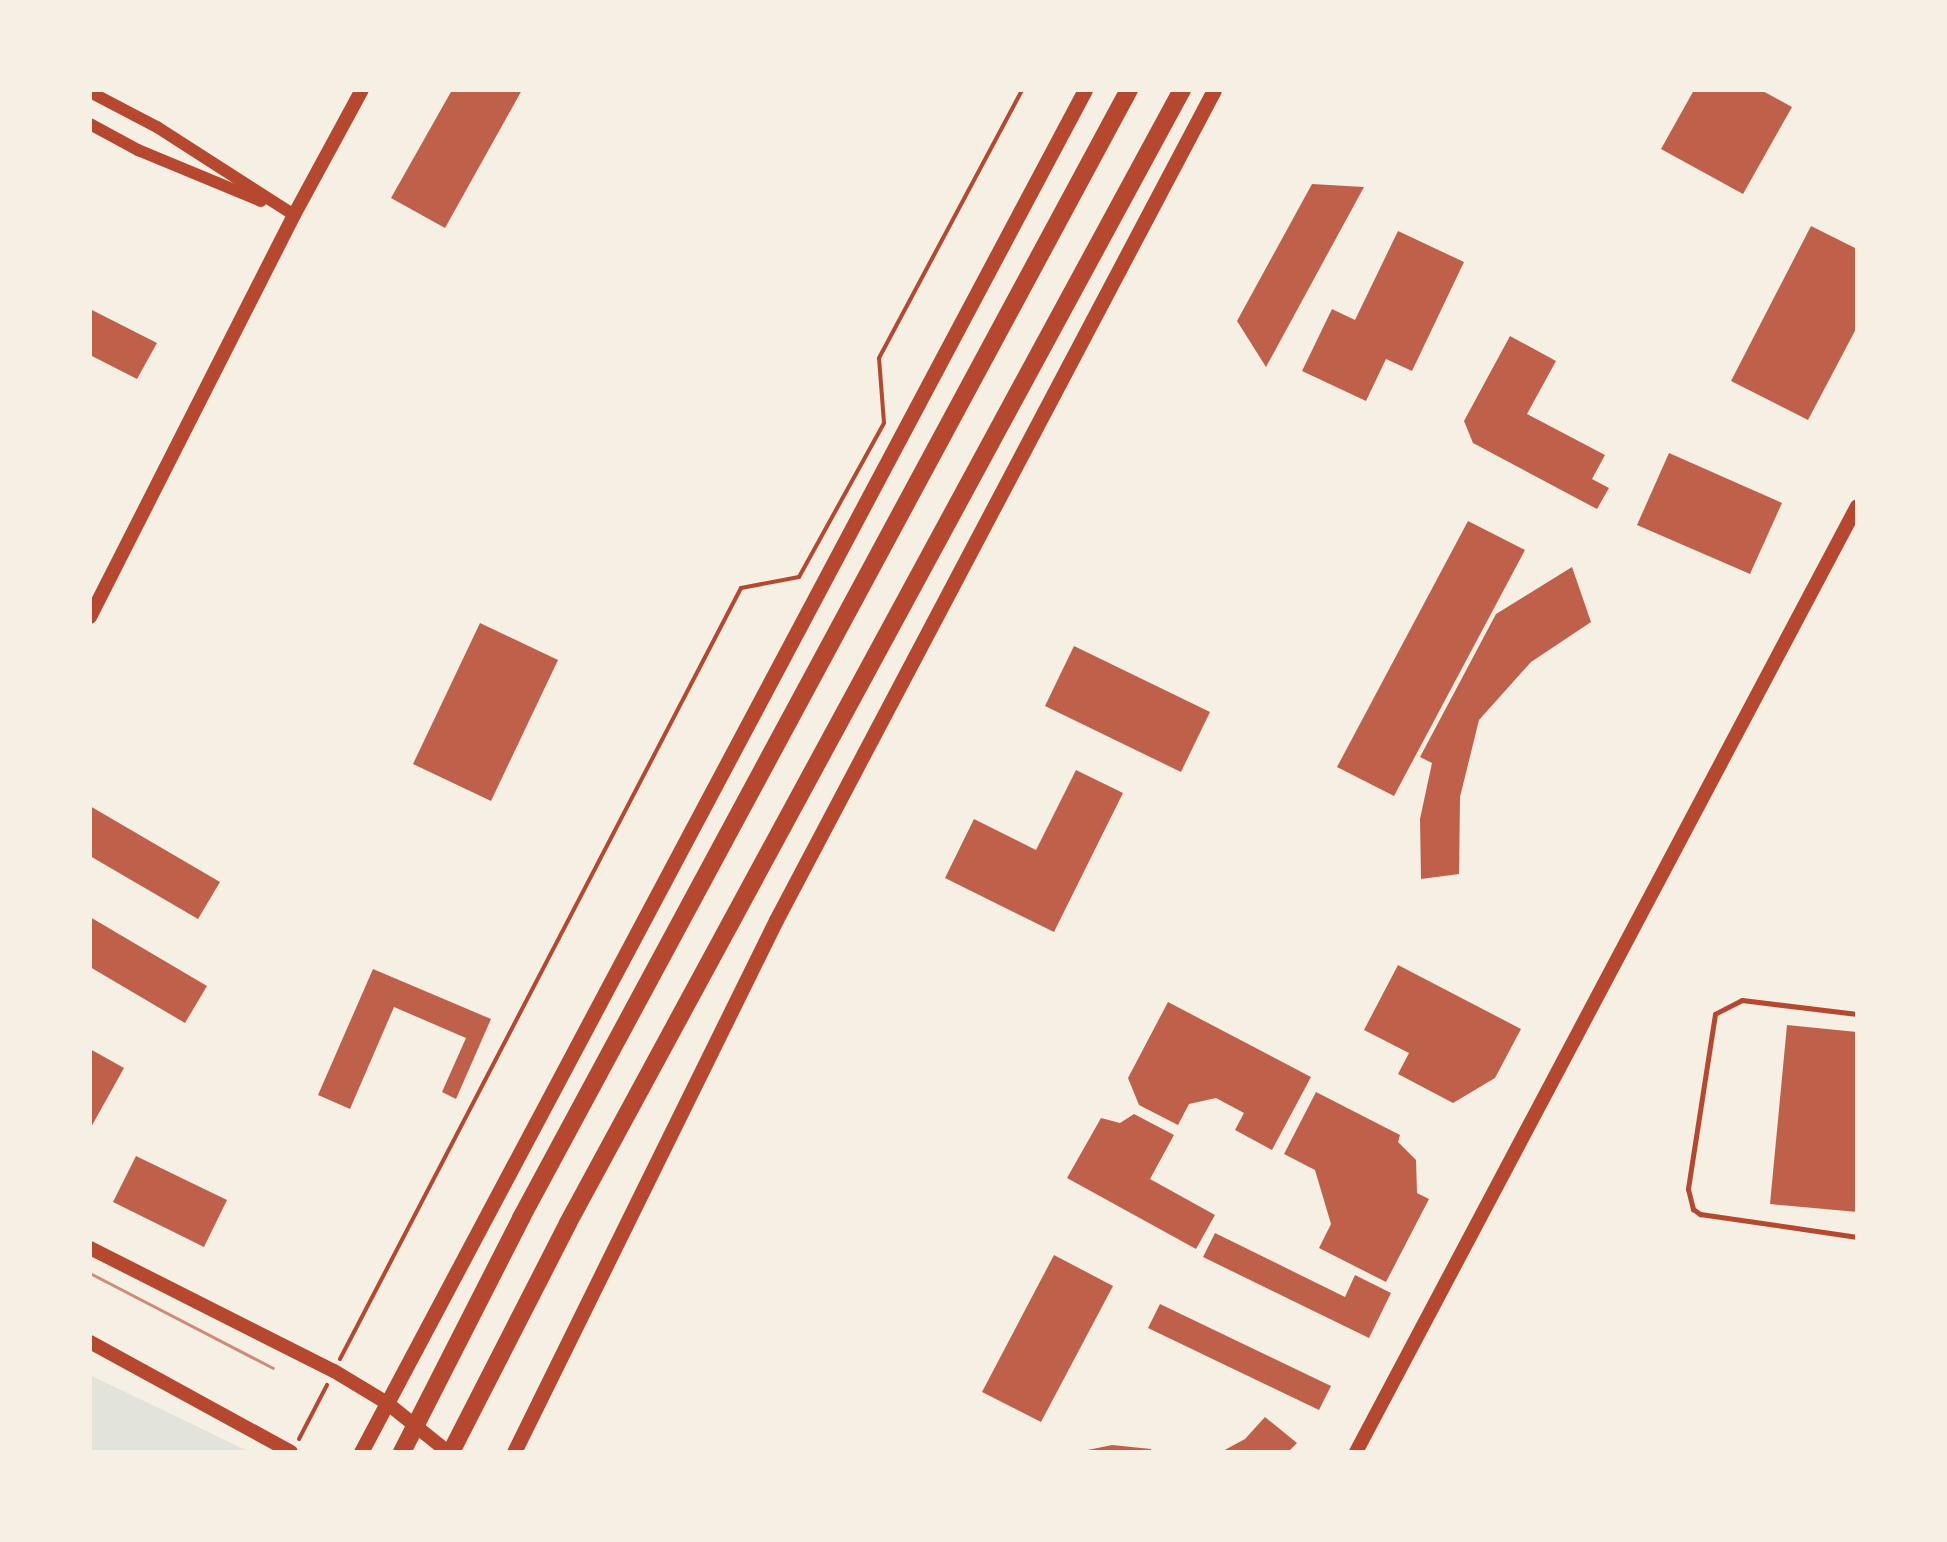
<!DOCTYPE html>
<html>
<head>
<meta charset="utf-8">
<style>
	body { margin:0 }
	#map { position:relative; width:1947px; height:1542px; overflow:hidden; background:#f6efe4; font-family:Roboto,sans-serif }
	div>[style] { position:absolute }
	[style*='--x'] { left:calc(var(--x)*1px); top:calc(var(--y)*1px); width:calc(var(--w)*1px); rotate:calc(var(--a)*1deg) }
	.green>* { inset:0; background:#e2e4dc }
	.building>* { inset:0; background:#bf614a }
	.path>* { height:4px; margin:-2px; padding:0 2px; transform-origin:2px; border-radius:2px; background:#b5482f }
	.service>* { height:5px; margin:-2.5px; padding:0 2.5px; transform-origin:2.5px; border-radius:2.5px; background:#b5482f }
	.tertiary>* { height:12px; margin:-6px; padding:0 6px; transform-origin:6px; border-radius:6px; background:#b5482f }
	.secondary>* { height:14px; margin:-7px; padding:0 7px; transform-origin:7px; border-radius:7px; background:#b5482f }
	.primary>* { height:15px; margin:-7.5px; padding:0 7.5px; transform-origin:7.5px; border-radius:7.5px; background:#b5482f }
	.trunk>* { height:18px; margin:-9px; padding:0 9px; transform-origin:9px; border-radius:9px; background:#b5482f }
	.tram>* { height:2.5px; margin:-1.25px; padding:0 1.25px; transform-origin:1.25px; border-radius:1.25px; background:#cf8b77 }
	span { translate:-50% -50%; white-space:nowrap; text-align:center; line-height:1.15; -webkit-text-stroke:9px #f6efe4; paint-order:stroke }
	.frame { position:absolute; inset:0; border:92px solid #f6efe4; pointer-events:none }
</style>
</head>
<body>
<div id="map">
	<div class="green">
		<div style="clip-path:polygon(90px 1375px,250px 1452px,90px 1452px)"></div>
	</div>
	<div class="building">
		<div style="clip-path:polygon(452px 90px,522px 90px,445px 228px,391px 198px)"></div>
		<div style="clip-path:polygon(1694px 90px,1761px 90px,1792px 107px,1743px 194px,1661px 149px)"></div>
		<div style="clip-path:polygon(1312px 184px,1364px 187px,1266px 367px,1237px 321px)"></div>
		<div style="clip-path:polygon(1811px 226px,1857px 249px,1857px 327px,1808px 420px,1731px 381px)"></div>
		<div style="clip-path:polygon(1398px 231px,1464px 262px,1412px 371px,1386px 359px,1366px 401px,1302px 371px,1332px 309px,1355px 320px)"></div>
		<div style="clip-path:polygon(90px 309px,157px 343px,137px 379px,90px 355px)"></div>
		<div style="clip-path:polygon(1510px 336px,1556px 361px,1527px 414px,1605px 455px,1592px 479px,1609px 488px,1597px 509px,1473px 443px,1464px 421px)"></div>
		<div style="clip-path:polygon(1669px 453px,1782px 503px,1750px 574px,1637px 525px)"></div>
		<div style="clip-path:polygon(1468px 521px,1525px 550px,1394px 796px,1337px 767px)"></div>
		<div style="clip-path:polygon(1572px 567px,1591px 622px,1531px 662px,1479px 720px,1460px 797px,1459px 874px,1421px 879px,1420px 819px,1432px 763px,1420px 757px,1496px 614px)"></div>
		<div style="clip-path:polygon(480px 623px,558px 660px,491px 801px,413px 764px)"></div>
		<div style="clip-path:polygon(1074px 646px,1210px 712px,1181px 772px,1045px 706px)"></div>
		<div style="clip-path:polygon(1076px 770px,1123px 793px,1054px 932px,945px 878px,974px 819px,1036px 850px)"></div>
		<div style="clip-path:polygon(90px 806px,220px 882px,198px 919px,90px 856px)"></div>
		<div style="clip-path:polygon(90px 917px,207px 986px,185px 1023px,90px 967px)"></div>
		<div style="clip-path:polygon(1398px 965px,1521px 1029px,1495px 1078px,1453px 1103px,1398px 1074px,1409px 1053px,1364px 1030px)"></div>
		<div style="clip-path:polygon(373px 969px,491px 1019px,456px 1099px,442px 1092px,466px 1038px,394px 1007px,350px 1109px,318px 1095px)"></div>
		<div style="clip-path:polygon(1168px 1002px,1311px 1077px,1272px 1150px,1235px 1130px,1244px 1113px,1216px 1098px,1189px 1104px,1178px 1125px,1139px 1105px,1128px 1078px)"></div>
		<div style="clip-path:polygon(1787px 1025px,1857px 1032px,1857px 1212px,1770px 1204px)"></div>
		<div style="clip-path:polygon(90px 1049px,124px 1068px,90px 1129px)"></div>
		<div style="clip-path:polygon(1316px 1092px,1400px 1135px,1398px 1142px,1416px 1160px,1417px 1193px,1429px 1199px,1386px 1282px,1319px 1248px,1331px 1224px,1315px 1170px,1284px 1154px)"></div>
		<div style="clip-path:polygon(1134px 1114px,1174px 1135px,1150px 1179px,1215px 1215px,1196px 1249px,1067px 1178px,1101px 1118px,1120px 1123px)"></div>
		<div style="clip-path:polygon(136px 1156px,227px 1200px,204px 1247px,113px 1202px)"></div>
		<div style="clip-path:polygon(1215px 1233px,1345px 1297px,1355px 1275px,1391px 1293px,1369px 1338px,1203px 1257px)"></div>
		<div style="clip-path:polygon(1054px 1255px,1113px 1286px,1041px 1422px,982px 1392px)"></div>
		<div style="clip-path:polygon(1160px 1304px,1331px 1386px,1319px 1410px,1148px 1328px)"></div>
		<div style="clip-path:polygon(1265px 1417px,1297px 1443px,1288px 1452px,1221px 1452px,1245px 1439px)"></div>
		<div style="clip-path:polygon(1112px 1445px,1151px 1449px,1151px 1452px,1078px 1452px)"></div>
	</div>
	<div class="path">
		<div style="--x:340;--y:1359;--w:869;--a:-62.52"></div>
		<div style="--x:741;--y:588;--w:59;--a:-10.7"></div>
		<div style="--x:799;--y:577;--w:176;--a:-61.1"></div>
		<div style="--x:884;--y:423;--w:65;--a:-94.4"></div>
		<div style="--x:879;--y:358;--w:304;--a:-61.9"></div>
		<div style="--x:299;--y:1439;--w:61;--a:-62.6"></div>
	</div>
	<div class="service">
		<div style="--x:1857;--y:1014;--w:116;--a:-173.1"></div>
		<div style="--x:1742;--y:1000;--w:30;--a:153"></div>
		<div style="--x:1715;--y:1014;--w:177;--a:98.8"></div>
		<div style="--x:1688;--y:1189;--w:21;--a:76"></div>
		<div style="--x:1693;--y:1209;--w:9;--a:36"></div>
		<div style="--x:1700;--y:1214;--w:159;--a:8.3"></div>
	</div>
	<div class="tertiary">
		<div style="--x:90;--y:92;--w:76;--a:27.6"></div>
		<div style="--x:157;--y:127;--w:163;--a:32.7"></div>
		<div style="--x:90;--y:124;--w:55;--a:28.4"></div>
		<div style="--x:138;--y:150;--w:133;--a:22.5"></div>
	</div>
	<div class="secondary">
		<div style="--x:90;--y:617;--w:451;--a:-63.1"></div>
		<div style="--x:294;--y:215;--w:142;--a:-61.5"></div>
		<div style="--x:90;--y:1248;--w:273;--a:26.8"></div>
		<div style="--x:334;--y:1371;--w:62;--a:31.1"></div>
		<div style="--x:387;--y:1403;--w:78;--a:38.8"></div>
		<div style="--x:90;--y:1342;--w:229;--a:28.7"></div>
		<div style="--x:1356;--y:1452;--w:1070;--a:-62.09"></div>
	</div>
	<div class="primary">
		<div style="--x:361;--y:1452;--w:1542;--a:-62.01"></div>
		<div style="--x:514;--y:1452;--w:593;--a:-63.78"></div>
		<div style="--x:776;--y:920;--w:938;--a:-62.18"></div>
	</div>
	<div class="trunk">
		<div style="--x:402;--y:1452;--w:263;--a:-63"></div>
		<div style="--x:521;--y:1218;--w:1281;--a:-61.68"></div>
		<div style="--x:451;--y:1452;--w:257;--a:-62.9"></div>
		<div style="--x:568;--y:1223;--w:1289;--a:-61.55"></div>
	</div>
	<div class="tram">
		<div style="--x:90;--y:1273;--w:206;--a:27.4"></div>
	</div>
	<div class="frame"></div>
</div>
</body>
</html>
